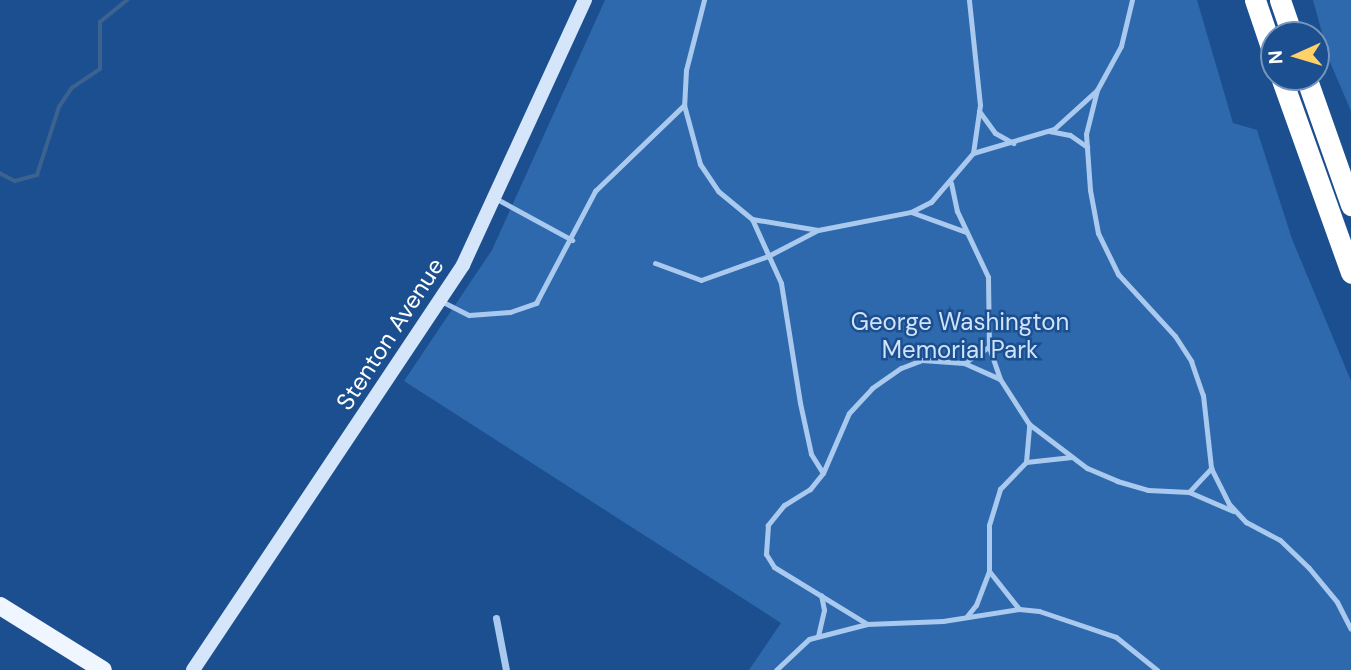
<!DOCTYPE html>
<html>
<head>
<meta charset="utf-8">
<style>
	body { margin:0 }
	#map { position:relative; width:1351px; height:670px; overflow:hidden; background:#1b4f8f; font-family:"DM Sans",sans-serif }
	div>[style] { position:absolute }
	[style*='--x'] { left:calc(var(--x)*1px); top:calc(var(--y)*1px); width:calc(var(--w)*1px); rotate:calc(var(--a)*1deg) }
	.green>* { inset:0; background:#2e69ad }
	.stream>* { height:3.5px; margin:-1.75px; padding:0 1.75px; transform-origin:1.75px; border-radius:1.75px; background:#3c6290 }
	.service>* { height:5px; margin:-2.5px; padding:0 2.5px; transform-origin:2.5px; border-radius:2.5px; background:#a9c9ee }
	.minor>* { height:7px; margin:-3.5px; padding:0 3.5px; transform-origin:3.5px; border-radius:3.5px; background:#a9c9ee }
	.secondary>* { height:14px; margin:-7px; padding:0 7px; transform-origin:7px; border-radius:7px; background:#d6e6fa }
	.primary>* { height:18px; margin:-9px; padding:0 9px; transform-origin:9px; border-radius:9px; background:#f0f6ff }
	.motorway>* { height:21px; margin:-10.5px; padding:0 10.5px; transform-origin:10.5px; border-radius:10.5px; background:#fff }
	span { translate:-50% -50%; white-space:nowrap; text-align:center; line-height:1.15; -webkit-text-stroke:5px #1b4f8f; paint-order:stroke }
	.park-label { font-size:24px; color:#cfe3fa }
	.street-label { font-size:24px; color:#fff }
	.north { position:absolute; left:1260px; top:21px; width:70px; height:70px; box-sizing:border-box; background:#1b4f8f; border:2px solid #7695bc; border-radius:50%; rotate:266deg; font-size:19px; font-weight:700; line-height:28px; text-align:center; color:#fff }
	.north::after { content:''; display:block; margin:auto; width:24px; height:32px; background:#ffd166; clip-path:polygon(50% 0,100% 100%,50% 72%,0 100%) }
</style>
</head>
<body>
<div id="map">
	<div class="green">
		<div style="clip-path:polygon(605px 0,1197px 0,1233px 123px,1257px 130px,1292px 239px,1351px 381px,1351px 670px,749px 670px,781px 623px,404px 381px,492px 250px)"></div>
		<div style="clip-path:polygon(1313px 0,1351px 0,1351px 111px,1330px 62px)"></div>
	</div>
	<div class="stream">
		<div style="--x:0;--y:173;--w:17;--a:28"></div>
		<div style="--x:15;--y:181;--w:23;--a:-15"></div>
		<div style="--x:37;--y:175;--w:71;--a:-72.1"></div>
		<div style="--x:59;--y:107;--w:23;--a:-56"></div>
		<div style="--x:72;--y:88;--w:34;--a:-34"></div>
		<div style="--x:100;--y:69;--w:47;--a:-90"></div>
		<div style="--x:100;--y:22;--w:35;--a:-39"></div>
	</div>
	<div class="service">
		<div style="--x:704;--y:0;--w:72;--a:104.4"></div>
		<div style="--x:686;--y:70;--w:35;--a:93"></div>
		<div style="--x:684;--y:105;--w:61;--a:74.8"></div>
		<div style="--x:700;--y:164;--w:32;--a:56"></div>
		<div style="--x:718;--y:191;--w:44;--a:39.5"></div>
		<div style="--x:752;--y:219;--w:67;--a:9.5"></div>
		<div style="--x:818;--y:230;--w:95;--a:-11"></div>
		<div style="--x:911;--y:212;--w:22;--a:-27"></div>
		<div style="--x:931;--y:202;--w:65;--a:-49.4"></div>
		<div style="--x:973;--y:153;--w:49;--a:-81.7"></div>
		<div style="--x:980;--y:105;--w:106;--a:-96"></div>
		<div style="--x:1097;--y:90;--w:45;--a:104"></div>
		<div style="--x:1086;--y:134;--w:56;--a:85.9"></div>
		<div style="--x:1090;--y:190;--w:44;--a:79.5"></div>
		<div style="--x:1098;--y:233;--w:46;--a:64"></div>
		<div style="--x:1118;--y:274;--w:84;--a:47.4"></div>
		<div style="--x:1175;--y:336;--w:30;--a:57"></div>
		<div style="--x:1191;--y:361;--w:36;--a:71"></div>
		<div style="--x:1203;--y:395;--w:73;--a:83.7"></div>
		<div style="--x:1211;--y:468;--w:40;--a:63.4"></div>
		<div style="--x:1229;--y:504;--w:25;--a:47"></div>
		<div style="--x:1246;--y:522;--w:38;--a:28"></div>
		<div style="--x:1280;--y:540;--w:40;--a:44"></div>
		<div style="--x:1309;--y:568;--w:44;--a:50.5"></div>
		<div style="--x:1337;--y:602;--w:30;--a:63"></div>
		<div style="--x:979;--y:111;--w:27;--a:54"></div>
		<div style="--x:995;--y:133;--w:21;--a:29"></div>
		<div style="--x:1049;--y:131;--w:21;--a:11"></div>
		<div style="--x:1070;--y:135;--w:21;--a:35"></div>
		<div style="--x:973;--y:153;--w:84;--a:-16.5"></div>
		<div style="--x:1054;--y:129;--w:58;--a:-42.2"></div>
		<div style="--x:1097;--y:90;--w:50;--a:-61.4"></div>
		<div style="--x:1121;--y:46;--w:47;--a:-76.6"></div>
		<div style="--x:951;--y:183;--w:29;--a:78"></div>
		<div style="--x:957;--y:211;--w:73;--a:64.8"></div>
		<div style="--x:988;--y:277;--w:70;--a:89.2"></div>
		<div style="--x:989;--y:347;--w:34;--a:71"></div>
		<div style="--x:495;--y:198;--w:88;--a:28.6"></div>
		<div style="--x:911;--y:212;--w:59;--a:20"></div>
		<div style="--x:752;--y:219;--w:70;--a:65.6"></div>
		<div style="--x:781;--y:283;--w:121;--a:81"></div>
		<div style="--x:800;--y:403;--w:52;--a:77.8"></div>
		<div style="--x:811;--y:454;--w:22;--a:58"></div>
		<div style="--x:823;--y:473;--w:21;--a:129"></div>
		<div style="--x:810;--y:489;--w:31;--a:148"></div>
		<div style="--x:784;--y:505;--w:26;--a:129"></div>
		<div style="--x:768;--y:525;--w:29;--a:94"></div>
		<div style="--x:766;--y:554;--w:15;--a:58"></div>
		<div style="--x:774;--y:567;--w:109;--a:31.5"></div>
		<div style="--x:867;--y:624;--w:76;--a:-2.3"></div>
		<div style="--x:943;--y:621;--w:77;--a:-9"></div>
		<div style="--x:1019;--y:609;--w:20;--a:6"></div>
		<div style="--x:1039;--y:611;--w:81;--a:18.7"></div>
		<div style="--x:1116;--y:637;--w:53;--a:38.8"></div>
		<div style="--x:655;--y:263;--w:49;--a:20.3"></div>
		<div style="--x:701;--y:280;--w:71;--a:-19.7"></div>
		<div style="--x:768;--y:256;--w:56;--a:-27.5"></div>
		<div style="--x:441;--y:301;--w:31;--a:27"></div>
		<div style="--x:469;--y:315;--w:41;--a:-4.2"></div>
		<div style="--x:510;--y:312;--w:28;--a:-19"></div>
		<div style="--x:536;--y:303;--w:127;--a:-62.2"></div>
		<div style="--x:595;--y:191;--w:124;--a:-44"></div>
		<div style="--x:964;--y:363;--w:30;--a:-33"></div>
		<div style="--x:1026;--y:462;--w:46;--a:-6.2"></div>
		<div style="--x:823;--y:473;--w:65;--a:-66.6"></div>
		<div style="--x:849;--y:413;--w:34;--a:-47"></div>
		<div style="--x:872;--y:388;--w:35;--a:-35"></div>
		<div style="--x:901;--y:368;--w:22;--a:-21"></div>
		<div style="--x:922;--y:360;--w:42;--a:4.1"></div>
		<div style="--x:964;--y:363;--w:39;--a:24"></div>
		<div style="--x:1000;--y:379;--w:54;--a:57.2"></div>
		<div style="--x:1029;--y:424;--w:73;--a:37.2"></div>
		<div style="--x:1087;--y:468;--w:33;--a:23"></div>
		<div style="--x:1117;--y:481;--w:32;--a:16"></div>
		<div style="--x:1148;--y:490;--w:41;--a:2.8"></div>
		<div style="--x:1189;--y:492;--w:48;--a:23.4"></div>
		<div style="--x:1189;--y:492;--w:33;--a:-47"></div>
		<div style="--x:989;--y:571;--w:48;--a:51.7"></div>
		<div style="--x:967;--y:616;--w:14;--a:-51"></div>
		<div style="--x:976;--y:605;--w:36;--a:-69"></div>
		<div style="--x:989;--y:571;--w:46;--a:-90"></div>
		<div style="--x:989;--y:525;--w:38;--a:-73"></div>
		<div style="--x:1000;--y:489;--w:37;--a:-46"></div>
		<div style="--x:1026;--y:462;--w:38;--a:-85"></div>
		<div style="--x:818;--y:636;--w:27;--a:-77"></div>
		<div style="--x:824;--y:610;--w:15;--a:-101"></div>
		<div style="--x:776;--y:670;--w:45;--a:-43.2"></div>
		<div style="--x:809;--y:639;--w:60;--a:-14.5"></div>
	</div>
	<div class="minor">
		<div style="--x:496;--y:618;--w:53;--a:79.1"></div>
	</div>
	<div class="secondary">
		<div style="--x:193;--y:670;--w:487;--a:-56.3"></div>
		<div style="--x:463;--y:265;--w:292;--a:-65.3"></div>
	</div>
	<div class="primary">
		<div style="--x:0;--y:606;--w:121;--a:31.9"></div>
	</div>
	<div class="motorway">
		<div style="--x:1255;--y:0;--w:59;--a:71.3"></div>
		<div style="--x:1280;--y:0;--w:37;--a:71"></div>
		<div style="--x:1281;--y:77;--w:208;--a:70.3"></div>
		<div style="--x:1306;--y:77;--w:136;--a:70.6"></div>
	</div>
	<div class="park-label">
		<span style="left:960px;top:336px">George Washington<br>Memorial Park</span>
	</div>
	<div class="street-label">
		<span style="left:390px;top:334px;rotate:-57deg">Stenton Avenue</span>
	</div>
	<div class="north">N</div>
</div>
</body>
</html>
